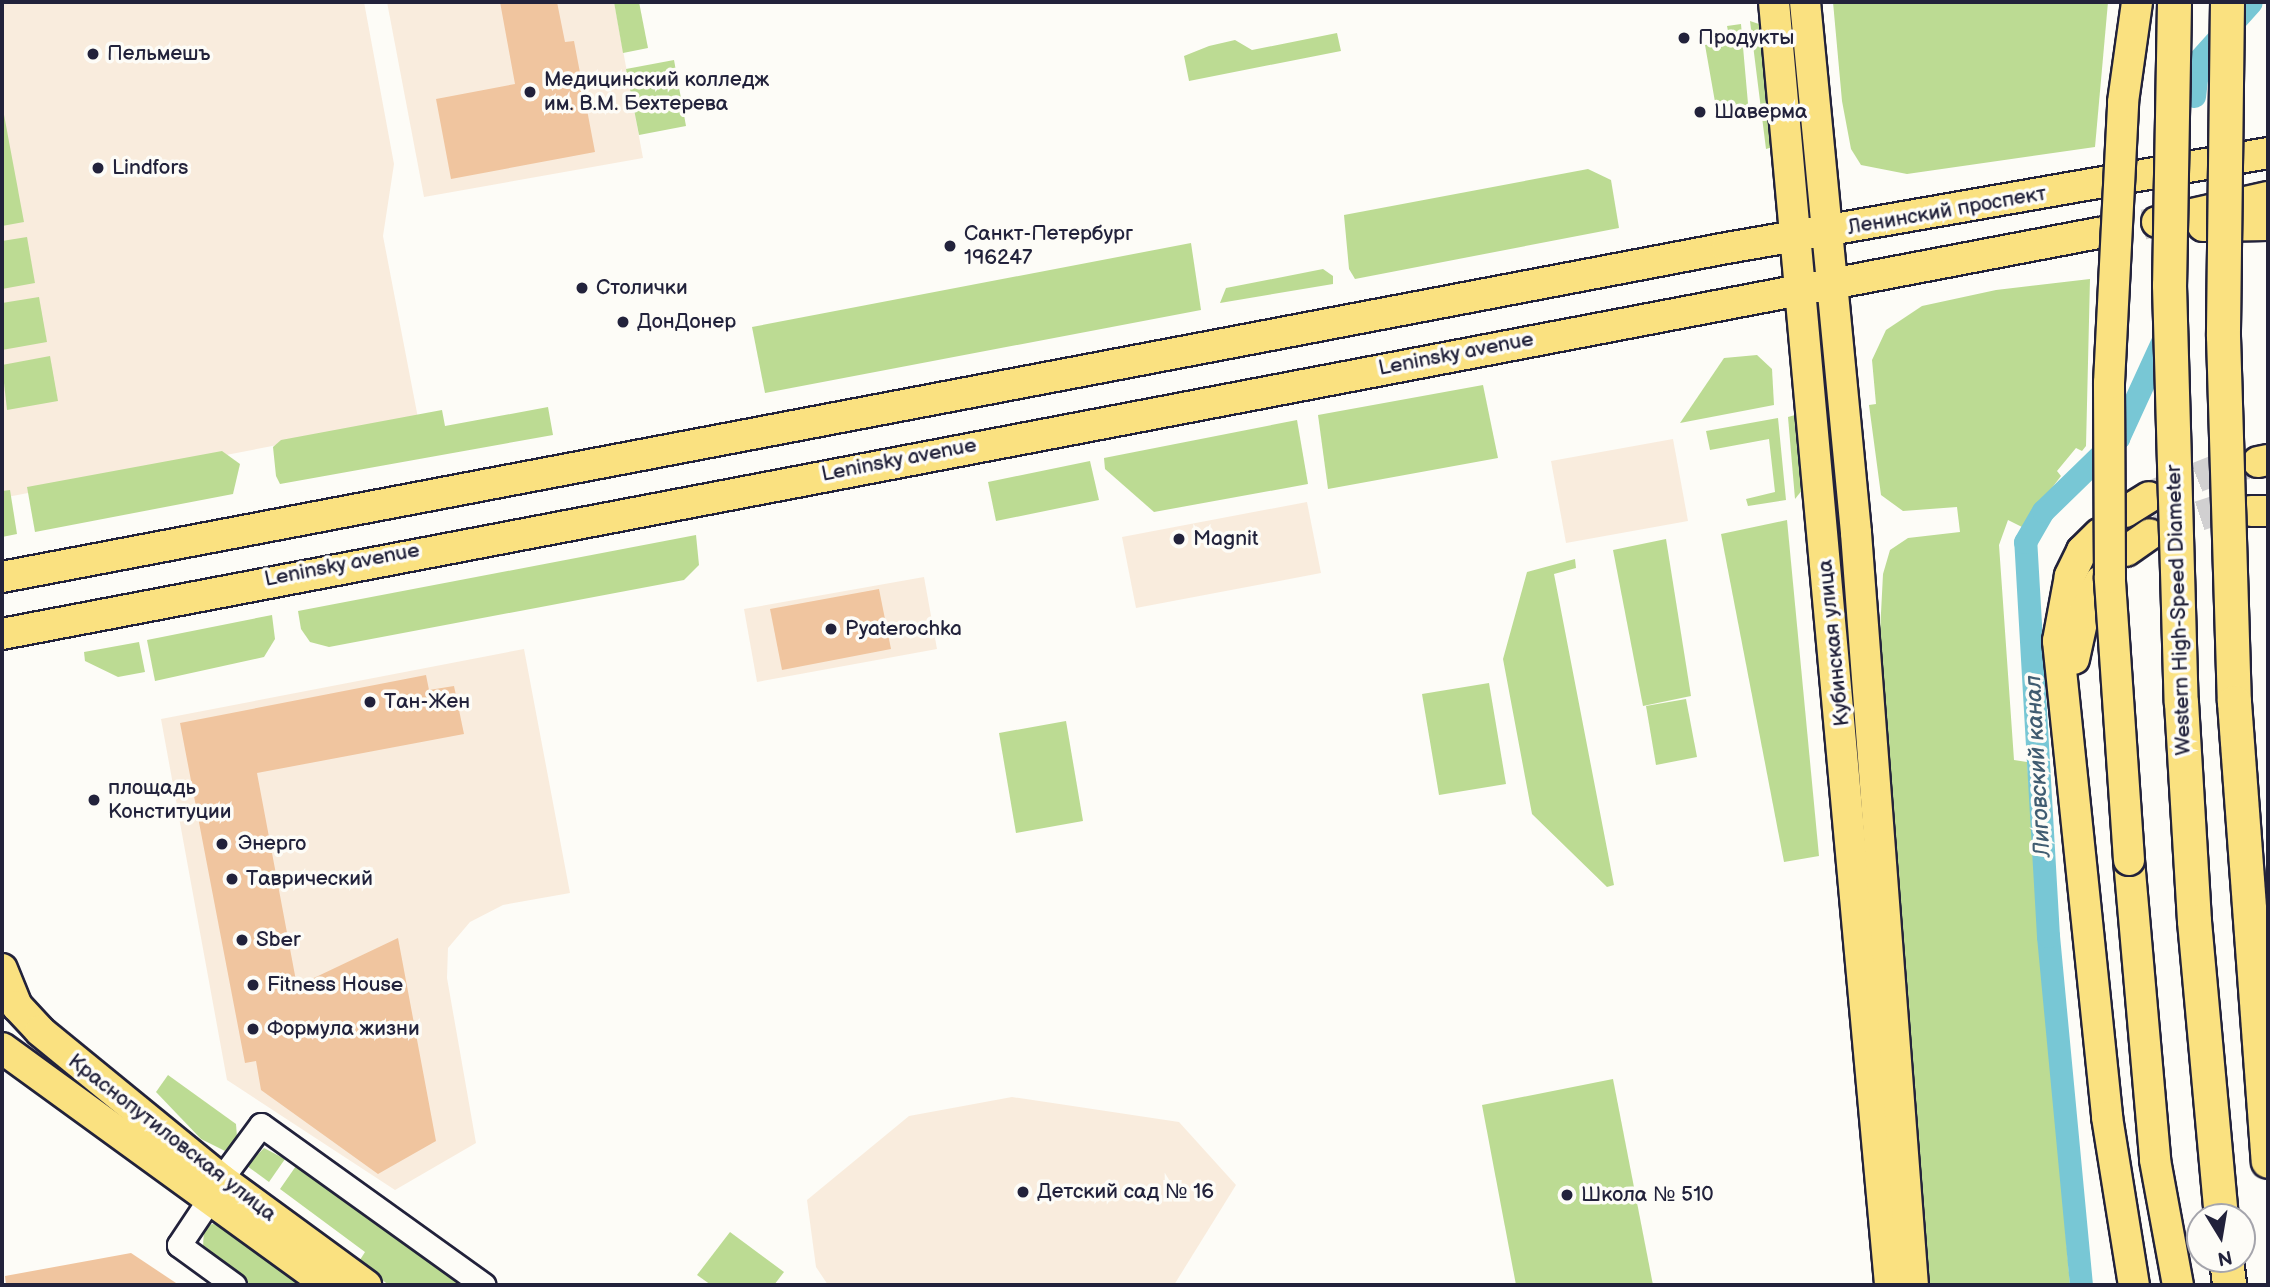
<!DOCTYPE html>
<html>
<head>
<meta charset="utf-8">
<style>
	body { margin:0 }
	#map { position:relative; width:2270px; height:1287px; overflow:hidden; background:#fdfcf7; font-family:"Balsamiq Sans",sans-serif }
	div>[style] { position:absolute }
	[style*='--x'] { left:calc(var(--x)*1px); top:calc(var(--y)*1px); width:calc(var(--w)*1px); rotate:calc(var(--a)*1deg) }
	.built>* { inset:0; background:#f9ecdd }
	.green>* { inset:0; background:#bcdb93 }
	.canal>* { height:23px; margin:-11.5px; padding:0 11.5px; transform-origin:11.5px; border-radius:11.5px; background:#78c7d5 }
	.building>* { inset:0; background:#f0c59f }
	.major-tunnel>* { height:30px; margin-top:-15px; transform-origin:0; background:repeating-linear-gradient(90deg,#d1d0d1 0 30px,transparent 0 45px) }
	.roads { filter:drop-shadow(2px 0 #22223b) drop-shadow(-2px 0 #22223b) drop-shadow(0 2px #22223b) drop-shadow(0 -2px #22223b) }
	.minor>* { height:23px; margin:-11.5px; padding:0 11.5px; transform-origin:11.5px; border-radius:11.5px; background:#fdfcf7 }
	.major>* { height:30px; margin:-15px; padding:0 15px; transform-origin:15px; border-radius:15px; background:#fae180 }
	.highway>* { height:33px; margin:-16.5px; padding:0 16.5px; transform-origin:16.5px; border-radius:16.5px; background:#fae180 }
	.bridges { filter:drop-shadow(2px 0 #22223b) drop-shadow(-2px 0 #22223b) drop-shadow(0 2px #22223b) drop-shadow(0 -2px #22223b) }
	.major-bridge>* { height:30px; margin:-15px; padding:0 15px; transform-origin:15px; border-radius:15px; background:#fae180 }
	.highway-bridge>* { height:33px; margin:-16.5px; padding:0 16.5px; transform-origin:16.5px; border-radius:16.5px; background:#fae180 }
	.dots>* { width:19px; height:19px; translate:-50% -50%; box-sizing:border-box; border:4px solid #fdfcf7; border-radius:50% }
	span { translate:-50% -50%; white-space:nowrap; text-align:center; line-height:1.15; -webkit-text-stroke:7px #fdfcf7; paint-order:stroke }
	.poi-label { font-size:21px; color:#22223b }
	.left { translate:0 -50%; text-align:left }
	.street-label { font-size:21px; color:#22223b }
	.water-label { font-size:23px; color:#405c71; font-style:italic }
	.frame { position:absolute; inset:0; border:4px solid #22223b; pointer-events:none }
	.north { position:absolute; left:2186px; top:1203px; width:70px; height:70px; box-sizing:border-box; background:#fdfcf7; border:2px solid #a5a5ac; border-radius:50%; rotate:169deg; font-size:19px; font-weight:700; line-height:28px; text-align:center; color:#22223b }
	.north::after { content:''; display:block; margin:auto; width:24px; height:32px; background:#22223b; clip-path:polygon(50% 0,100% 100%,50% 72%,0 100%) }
</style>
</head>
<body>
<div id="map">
	<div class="built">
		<div style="clip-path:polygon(2px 2px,364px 2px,394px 164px,383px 236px,418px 418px,2px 498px)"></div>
		<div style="clip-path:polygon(387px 2px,614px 2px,643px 158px,424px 197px)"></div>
		<div style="clip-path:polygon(1673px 439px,1688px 521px,1566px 543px,1551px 461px)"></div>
		<div style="clip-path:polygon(1307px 502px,1321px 573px,1136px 608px,1122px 537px)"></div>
		<div style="clip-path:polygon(924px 577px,937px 649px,757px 682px,744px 609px)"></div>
		<div style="clip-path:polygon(524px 649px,570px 893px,503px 905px,470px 922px,448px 948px,447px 978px,476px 1143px,395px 1190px,227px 1080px,161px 719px)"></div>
		<div style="clip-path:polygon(1012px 1097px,1179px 1122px,1236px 1185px,1174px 1285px,828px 1285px,816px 1267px,807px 1200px,909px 1116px)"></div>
	</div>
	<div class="green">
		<div style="clip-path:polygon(614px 2px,639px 2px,648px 48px,623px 53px)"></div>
		<div style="clip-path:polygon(1833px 2px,2108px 2px,2095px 147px,1907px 174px,1861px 165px,1851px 149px,1842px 101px)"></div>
		<div style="clip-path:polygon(1750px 21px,1762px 25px,1773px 147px,1766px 149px)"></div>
		<div style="clip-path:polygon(1741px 24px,1749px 115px,1718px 119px,1705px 45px,1730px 41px,1727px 26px)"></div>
		<div style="clip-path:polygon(1337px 33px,1341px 51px,1189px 81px,1184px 56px,1209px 46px,1235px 40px,1252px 50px)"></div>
		<div style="clip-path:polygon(674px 60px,686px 126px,639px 135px,626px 69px)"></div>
		<div style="clip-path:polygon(2px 104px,24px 222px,2px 226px)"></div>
		<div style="clip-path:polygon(1588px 169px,1611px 180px,1619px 228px,1355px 279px,1349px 269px,1344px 215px)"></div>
		<div style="clip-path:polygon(27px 237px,35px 283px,2px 289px,2px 241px)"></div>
		<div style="clip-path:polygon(1191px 243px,1201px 310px,765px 393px,752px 327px)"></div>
		<div style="clip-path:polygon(1323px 269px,1333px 276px,1333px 284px,1220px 303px,1226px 288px)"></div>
		<div style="clip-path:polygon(2090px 279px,2086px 446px,2082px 451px,2076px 448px,2057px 471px,2061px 476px,2022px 527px,2008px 520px,1999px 545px,2014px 760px,2027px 762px,2070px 1285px,1929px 1285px,1879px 652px,1883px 574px,1890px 550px,1908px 538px,1960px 532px,1957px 507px,1903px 511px,1881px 495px,1869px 405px,1876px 404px,1872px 360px,1886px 330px,1922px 306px,1996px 290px)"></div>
		<div style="clip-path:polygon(39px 297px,47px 342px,2px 350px,2px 303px)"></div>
		<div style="clip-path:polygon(1757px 355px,1772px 369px,1774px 405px,1680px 423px,1724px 358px)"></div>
		<div style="clip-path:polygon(50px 356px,58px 401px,7px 410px,2px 365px)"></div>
		<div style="clip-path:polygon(1483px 385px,1498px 458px,1328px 489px,1318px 415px)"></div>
		<div style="clip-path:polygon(548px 407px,553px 435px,280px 484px,276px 476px,273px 447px,281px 440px,442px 410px,445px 426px)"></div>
		<div style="clip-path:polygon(1795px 415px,1803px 489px,1795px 499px,1788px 417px)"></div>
		<div style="clip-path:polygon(1778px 418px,1786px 500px,1748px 506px,1746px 499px,1775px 492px,1769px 439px,1710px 450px,1706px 431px)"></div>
		<div style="clip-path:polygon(1297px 420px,1308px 484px,1154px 512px,1105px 469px,1104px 458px)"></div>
		<div style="clip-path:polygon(222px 451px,240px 464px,233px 494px,35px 532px,27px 487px)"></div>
		<div style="clip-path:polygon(1090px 461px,1099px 500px,996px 521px,988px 482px)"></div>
		<div style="clip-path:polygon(10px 490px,17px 534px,2px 537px,2px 491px)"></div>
		<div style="clip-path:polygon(1787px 520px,1819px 856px,1784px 862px,1721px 534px)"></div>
		<div style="clip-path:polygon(696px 535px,699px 565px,684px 580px,329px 647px,310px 642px,301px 629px,298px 611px)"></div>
		<div style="clip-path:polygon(1666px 539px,1691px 696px,1643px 706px,1613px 550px)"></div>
		<div style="clip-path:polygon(1575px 559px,1576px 568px,1554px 574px,1614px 885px,1607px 887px,1532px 814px,1503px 659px,1527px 572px)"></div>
		<div style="clip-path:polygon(272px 615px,275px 639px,264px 657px,155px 681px,147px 640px)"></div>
		<div style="clip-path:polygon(139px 642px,145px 672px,118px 677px,85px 661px,84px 652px)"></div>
		<div style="clip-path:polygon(1489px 683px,1506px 784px,1439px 795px,1422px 694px)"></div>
		<div style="clip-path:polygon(1686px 699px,1697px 757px,1656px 765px,1646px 706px)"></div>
		<div style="clip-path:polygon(1066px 721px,1083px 821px,1016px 833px,999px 733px)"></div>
		<div style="clip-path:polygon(168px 1075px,236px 1124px,237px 1137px,225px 1151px,201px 1139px,156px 1092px)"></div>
		<div style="clip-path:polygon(1613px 1079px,1653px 1285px,1516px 1285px,1482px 1105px)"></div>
		<div style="clip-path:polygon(264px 1148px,285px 1159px,269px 1182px,247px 1166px)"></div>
		<div style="clip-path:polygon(296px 1166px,464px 1285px,389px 1285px,358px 1263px,365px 1252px,280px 1189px)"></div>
		<div style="clip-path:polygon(212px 1224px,222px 1225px,305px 1285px,251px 1285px,203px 1247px,204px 1229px)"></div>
		<div style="clip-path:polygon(730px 1232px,784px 1272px,774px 1285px,711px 1285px,697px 1275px)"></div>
	</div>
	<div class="canal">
		<div style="--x:2194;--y:96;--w:35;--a:-83"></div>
		<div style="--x:2198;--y:61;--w:79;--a:-48.1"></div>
		<div style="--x:2081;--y:1285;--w:351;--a:-95.4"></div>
		<div style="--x:2048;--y:936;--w:395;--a:-93.3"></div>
		<div style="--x:2025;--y:542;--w:36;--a:-60"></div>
		<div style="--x:2043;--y:511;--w:105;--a:-44.2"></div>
		<div style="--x:2118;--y:438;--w:115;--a:-65.4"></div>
	</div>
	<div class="building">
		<div style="clip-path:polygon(500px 2px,557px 2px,565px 42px,574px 41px,595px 152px,451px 179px,436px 99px,515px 84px)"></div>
		<div style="clip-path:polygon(879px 589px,891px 649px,782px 670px,770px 609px)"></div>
		<div style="clip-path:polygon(426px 675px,429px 690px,454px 686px,464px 734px,257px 773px,297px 986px,398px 938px,436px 1141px,378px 1174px,261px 1090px,256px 1061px,245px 1063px,180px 723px)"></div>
		<div style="clip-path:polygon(131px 1253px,179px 1285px,6px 1285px,5px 1276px)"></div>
	</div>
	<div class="major-tunnel">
		<div style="--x:2099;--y:233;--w:59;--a:-10.7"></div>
		<div style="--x:2155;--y:494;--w:68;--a:-21.6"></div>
		<div style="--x:2218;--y:469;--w:32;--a:-9"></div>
		<div style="--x:2157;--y:530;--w:63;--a:-18.4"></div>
		<div style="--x:2217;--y:510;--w:33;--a:2"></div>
	</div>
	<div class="roads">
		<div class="minor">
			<div style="--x:221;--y:1179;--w:67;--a:-53.5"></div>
			<div style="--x:261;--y:1125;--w:274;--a:35.7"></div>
			<div style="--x:209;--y:1200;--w:54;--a:123.7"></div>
			<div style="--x:179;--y:1245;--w:68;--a:36"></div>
		</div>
		<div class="major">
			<div style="--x:1774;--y:2;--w:1288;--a:84.83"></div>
			<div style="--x:1805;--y:2;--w:533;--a:84.51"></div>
			<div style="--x:1856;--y:533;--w:754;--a:85.67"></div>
			<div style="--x:2157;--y:222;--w:114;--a:-12.7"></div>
			<div style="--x:2203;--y:226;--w:65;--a:-0.9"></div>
			<div style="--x:2258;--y:462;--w:10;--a:-11"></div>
			<div style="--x:2251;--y:511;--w:17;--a:0"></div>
			<div style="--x:2125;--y:512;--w:28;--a:-32"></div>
			<div style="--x:2099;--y:534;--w:24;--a:135"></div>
			<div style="--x:2082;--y:551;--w:28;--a:116"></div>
			<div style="--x:2070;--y:576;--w:66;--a:100.5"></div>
			<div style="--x:2058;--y:641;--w:479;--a:84.1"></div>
			<div style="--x:2107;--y:1117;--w:170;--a:80.9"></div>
			<div style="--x:2126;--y:551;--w:29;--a:-35"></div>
			<div style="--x:2;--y:577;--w:1756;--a:-10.8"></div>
			<div style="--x:1727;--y:248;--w:549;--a:-9.96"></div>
			<div style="--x:2;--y:634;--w:2135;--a:-10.83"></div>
			<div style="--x:2074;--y:659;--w:47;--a:-77.7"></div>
			<div style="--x:2084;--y:613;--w:36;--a:-63"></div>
			<div style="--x:2129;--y:860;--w:301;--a:85"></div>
			<div style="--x:2155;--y:1160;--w:127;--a:79.6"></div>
			<div style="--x:2;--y:969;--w:40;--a:68"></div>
			<div style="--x:17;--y:1006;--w:34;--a:47"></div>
			<div style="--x:40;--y:1031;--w:234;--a:39.3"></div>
			<div style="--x:221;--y:1179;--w:180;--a:36.2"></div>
			<div style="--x:2;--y:1048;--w:403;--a:36"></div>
		</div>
		<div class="highway">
			<div style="--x:2226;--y:1259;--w:26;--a:83"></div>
		</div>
	</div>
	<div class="bridges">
		<div class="major-bridge">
			<div style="--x:2129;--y:860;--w:283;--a:-93.9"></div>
			<div style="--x:2110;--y:578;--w:195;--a:-90.3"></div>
			<div style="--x:2109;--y:383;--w:281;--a:-87.1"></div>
			<div style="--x:2123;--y:102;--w:101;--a:-82"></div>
		</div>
		<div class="highway-bridge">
			<div style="--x:2174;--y:2;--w:283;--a:91"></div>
			<div style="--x:2169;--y:285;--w:417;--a:88.4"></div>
			<div style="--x:2181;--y:702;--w:219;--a:86.6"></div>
			<div style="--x:2194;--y:921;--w:297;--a:84.8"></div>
			<div style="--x:2227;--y:2;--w:334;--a:90.7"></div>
			<div style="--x:2223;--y:336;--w:366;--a:88.3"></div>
			<div style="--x:2234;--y:702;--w:460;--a:85.8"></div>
		</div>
	</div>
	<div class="dots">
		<div style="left:1684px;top:38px;background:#22223b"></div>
		<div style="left:93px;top:54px;background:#22223b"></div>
		<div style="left:530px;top:92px;background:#22223b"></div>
		<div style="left:1700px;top:112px;background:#22223b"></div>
		<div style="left:98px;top:168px;background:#22223b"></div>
		<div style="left:950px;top:246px;background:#22223b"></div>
		<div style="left:582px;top:288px;background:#22223b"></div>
		<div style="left:623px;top:322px;background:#22223b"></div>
		<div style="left:1179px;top:539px;background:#22223b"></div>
		<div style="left:831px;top:629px;background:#22223b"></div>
		<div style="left:370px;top:702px;background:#22223b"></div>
		<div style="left:94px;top:800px;background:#22223b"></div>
		<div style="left:222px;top:844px;background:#22223b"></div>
		<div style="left:232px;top:879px;background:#22223b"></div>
		<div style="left:242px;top:940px;background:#22223b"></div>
		<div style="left:253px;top:985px;background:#22223b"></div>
		<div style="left:253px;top:1029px;background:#22223b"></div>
		<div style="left:1023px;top:1192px;background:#22223b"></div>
		<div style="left:1567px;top:1195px;background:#22223b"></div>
	</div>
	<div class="poi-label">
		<span class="left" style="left:1698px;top:38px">Продукты</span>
		<span class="left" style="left:107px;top:54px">Пельмешъ</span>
		<span class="left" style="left:544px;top:92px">Медицинский колледж<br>им. В.М. Бехтерева</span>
		<span class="left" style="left:1714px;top:112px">Шаверма</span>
		<span class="left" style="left:112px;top:168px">Lindfors</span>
		<span class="left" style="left:964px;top:246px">Санкт-Петербург<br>196247</span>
		<span class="left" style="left:596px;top:288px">Столички</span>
		<span class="left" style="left:637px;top:322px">ДонДонер</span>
		<span class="left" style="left:1193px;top:539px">Magnit</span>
		<span class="left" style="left:845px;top:629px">Pyaterochka</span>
		<span class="left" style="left:384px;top:702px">Тан-Жен</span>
		<span class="left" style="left:108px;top:800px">площадь<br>Конституции</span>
		<span class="left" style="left:238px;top:844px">Энерго</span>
		<span class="left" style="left:246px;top:879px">Таврический</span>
		<span class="left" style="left:256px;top:940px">Sber</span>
		<span class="left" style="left:267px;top:985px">Fitness House</span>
		<span class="left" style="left:267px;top:1029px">Формула жизни</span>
		<span class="left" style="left:1037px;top:1192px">Детский сад № 16</span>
		<span class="left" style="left:1581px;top:1195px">Школа № 510</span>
	</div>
	<div class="street-label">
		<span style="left:1947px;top:211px;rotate:-10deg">Ленинский проспект</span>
		<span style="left:1456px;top:354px;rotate:-11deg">Leninsky avenue</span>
		<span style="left:899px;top:460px;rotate:-11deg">Leninsky avenue</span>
		<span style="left:342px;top:565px;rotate:-11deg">Leninsky avenue</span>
		<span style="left:2179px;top:610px;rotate:-92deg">Western High-Speed Diameter</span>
		<span style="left:1834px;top:643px;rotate:-96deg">Кубинская улица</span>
		<span style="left:172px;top:1138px;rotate:38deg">Краснопутиловская улица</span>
	</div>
	<div class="water-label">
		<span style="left:2038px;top:766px;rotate:-93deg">Лиговский канал</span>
	</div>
	<div class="frame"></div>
	<div class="north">N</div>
</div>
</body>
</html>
